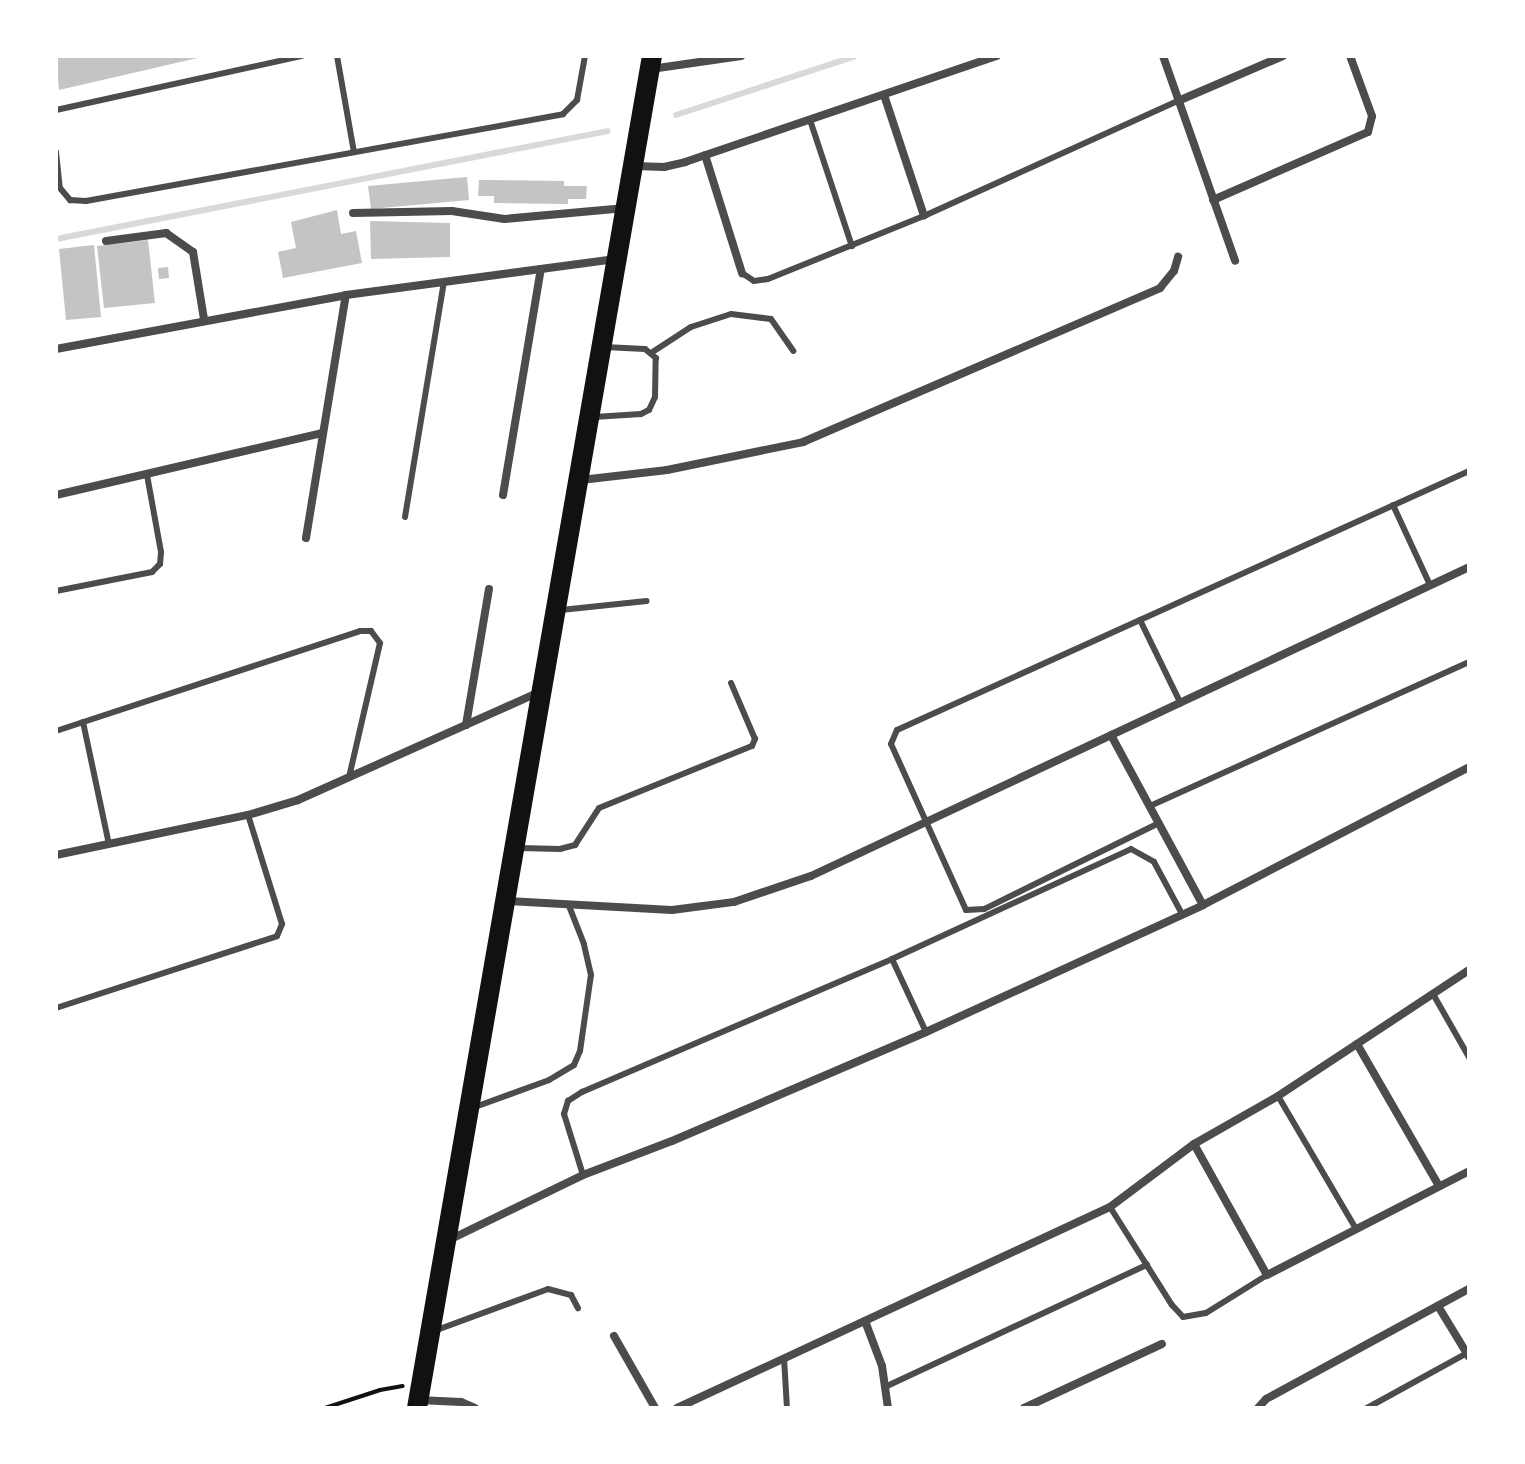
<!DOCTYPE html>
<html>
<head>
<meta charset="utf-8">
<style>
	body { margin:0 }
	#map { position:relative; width:1525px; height:1464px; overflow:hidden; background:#fff; font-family:"Playfair Display",serif }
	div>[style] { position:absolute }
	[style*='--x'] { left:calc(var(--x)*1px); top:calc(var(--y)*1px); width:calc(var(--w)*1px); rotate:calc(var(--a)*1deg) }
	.stream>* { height:6px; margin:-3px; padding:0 3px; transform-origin:3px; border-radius:3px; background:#d9d9d9 }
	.building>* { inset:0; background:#c4c4c4 }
	.path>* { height:4px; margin:-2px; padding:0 2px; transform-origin:2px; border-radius:2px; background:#111 }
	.service>* { height:6px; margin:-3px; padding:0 3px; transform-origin:3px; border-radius:3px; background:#4c4c4c }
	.minor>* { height:8px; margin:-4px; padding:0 4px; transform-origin:4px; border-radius:4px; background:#4c4c4c }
	.primary>* { height:20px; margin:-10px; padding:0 10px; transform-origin:10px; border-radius:10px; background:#111 }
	span { translate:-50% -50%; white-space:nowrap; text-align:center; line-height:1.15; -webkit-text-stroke:8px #fff; paint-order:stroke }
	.frame { position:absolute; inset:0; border:58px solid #fff; pointer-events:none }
</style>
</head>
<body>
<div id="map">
	<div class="stream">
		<div style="--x:676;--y:115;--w:188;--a:-18.2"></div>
		<div style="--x:56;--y:239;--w:562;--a:-11.07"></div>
	</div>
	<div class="building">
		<div style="clip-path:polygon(56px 56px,201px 56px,202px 57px,59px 90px)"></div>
		<div style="clip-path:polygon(467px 177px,469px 200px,371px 209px,368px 186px)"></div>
		<div style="clip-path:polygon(479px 180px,564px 181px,564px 186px,587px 186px,586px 199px,568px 199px,568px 204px,494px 203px,494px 196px,478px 196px)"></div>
		<div style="clip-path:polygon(337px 210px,341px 234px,356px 231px,362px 263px,283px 278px,278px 252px,296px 248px,291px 222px)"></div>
		<div style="clip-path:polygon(370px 221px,450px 223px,450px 257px,371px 259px)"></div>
		<div style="clip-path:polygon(148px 240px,155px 303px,104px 308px,97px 246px)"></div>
		<div style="clip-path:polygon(94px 245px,101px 317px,66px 320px,59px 249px)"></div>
		<div style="clip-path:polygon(168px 267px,169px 278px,159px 279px,158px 268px)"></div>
	</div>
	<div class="path">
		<div style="--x:325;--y:1408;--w:58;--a:-18.1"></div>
		<div style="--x:380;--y:1390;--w:23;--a:-10"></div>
	</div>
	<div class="service">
		<div style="--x:337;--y:56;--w:97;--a:80"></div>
		<div style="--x:56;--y:110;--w:251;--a:-12.4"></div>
		<div style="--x:810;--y:120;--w:133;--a:71.6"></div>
		<div style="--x:56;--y:152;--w:36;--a:84"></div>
		<div style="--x:60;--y:188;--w:16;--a:50"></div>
		<div style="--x:70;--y:200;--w:16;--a:4"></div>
		<div style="--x:86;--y:201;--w:485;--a:-10.3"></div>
		<div style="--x:563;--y:114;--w:20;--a:-45"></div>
		<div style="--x:577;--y:100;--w:45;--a:-79.7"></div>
		<div style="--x:742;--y:273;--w:14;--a:34"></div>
		<div style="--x:754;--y:281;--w:14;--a:-8"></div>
		<div style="--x:768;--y:279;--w:168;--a:-22"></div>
		<div style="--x:924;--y:216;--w:279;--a:-24.4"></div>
		<div style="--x:651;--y:353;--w:48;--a:-33"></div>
		<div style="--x:691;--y:327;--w:42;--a:-18"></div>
		<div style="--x:731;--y:314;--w:40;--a:7.1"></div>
		<div style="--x:771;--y:319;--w:39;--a:55"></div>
		<div style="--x:594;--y:417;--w:47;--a:-3.7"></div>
		<div style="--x:641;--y:414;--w:9;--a:-27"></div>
		<div style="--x:649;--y:410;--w:14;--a:-65"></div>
		<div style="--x:655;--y:397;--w:39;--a:-89"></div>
		<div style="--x:656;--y:358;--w:14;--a:-141"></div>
		<div style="--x:645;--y:349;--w:41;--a:-177.2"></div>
		<div style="--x:1393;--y:505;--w:86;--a:65.2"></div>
		<div style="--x:405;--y:517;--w:238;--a:-80.6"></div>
		<div style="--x:56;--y:591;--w:98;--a:-11.2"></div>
		<div style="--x:152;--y:572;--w:11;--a:-45"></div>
		<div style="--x:160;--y:564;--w:12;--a:-85"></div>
		<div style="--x:161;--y:552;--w:78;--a:-100.3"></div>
		<div style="--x:561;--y:610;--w:86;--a:-6"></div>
		<div style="--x:1140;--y:620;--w:93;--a:64"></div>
		<div style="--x:83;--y:722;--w:125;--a:78"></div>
		<div style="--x:56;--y:731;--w:320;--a:-18.2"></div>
		<div style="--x:360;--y:631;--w:11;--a:0"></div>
		<div style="--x:371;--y:631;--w:15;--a:53"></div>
		<div style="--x:380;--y:643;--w:138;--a:103"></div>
		<div style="--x:1150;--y:806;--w:350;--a:-24.3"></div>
		<div style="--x:1159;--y:823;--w:195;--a:153.8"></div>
		<div style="--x:984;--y:909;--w:18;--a:177"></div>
		<div style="--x:966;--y:910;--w:182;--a:-114.3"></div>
		<div style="--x:891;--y:744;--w:15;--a:-67"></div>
		<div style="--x:897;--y:730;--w:628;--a:-24.36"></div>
		<div style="--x:519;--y:848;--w:41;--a:1.4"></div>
		<div style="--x:560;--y:849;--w:16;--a:-15"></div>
		<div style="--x:575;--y:845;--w:44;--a:-57"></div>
		<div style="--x:599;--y:808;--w:165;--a:-22.1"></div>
		<div style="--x:752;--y:746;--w:8;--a:-67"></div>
		<div style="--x:755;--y:739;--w:61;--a:-113.2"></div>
		<div style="--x:892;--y:959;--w:81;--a:65"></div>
		<div style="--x:1433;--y:994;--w:73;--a:60.3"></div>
		<div style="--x:56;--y:1008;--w:232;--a:-18"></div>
		<div style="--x:277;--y:936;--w:13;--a:-67"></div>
		<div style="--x:282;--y:924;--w:114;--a:-107.3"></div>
		<div style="--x:1278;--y:1096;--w:154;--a:59.6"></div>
		<div style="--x:475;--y:1107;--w:79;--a:-20"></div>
		<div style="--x:549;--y:1080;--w:29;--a:-31"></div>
		<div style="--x:574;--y:1065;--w:15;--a:-67"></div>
		<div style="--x:580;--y:1051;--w:77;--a:-81.8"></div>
		<div style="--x:591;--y:975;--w:32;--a:-103"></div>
		<div style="--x:584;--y:944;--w:41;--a:-111.5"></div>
		<div style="--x:583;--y:1175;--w:64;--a:-107.3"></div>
		<div style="--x:564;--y:1114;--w:14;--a:-73"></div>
		<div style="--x:568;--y:1101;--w:17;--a:-33"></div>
		<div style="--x:582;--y:1092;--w:337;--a:-23.2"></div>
		<div style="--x:892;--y:959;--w:263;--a:-24.7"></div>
		<div style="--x:1131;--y:849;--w:26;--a:29"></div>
		<div style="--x:1154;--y:862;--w:59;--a:61.7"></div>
		<div style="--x:1110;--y:1207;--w:116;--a:57.7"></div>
		<div style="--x:1172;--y:1305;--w:16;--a:47"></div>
		<div style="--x:1183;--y:1317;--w:23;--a:-10"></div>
		<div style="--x:1206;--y:1313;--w:72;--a:-31.9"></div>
		<div style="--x:434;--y:1331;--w:121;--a:-20.2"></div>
		<div style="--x:548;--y:1289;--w:24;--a:15"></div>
		<div style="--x:571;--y:1295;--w:15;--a:62"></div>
		<div style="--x:784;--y:1358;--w:50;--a:86.6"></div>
		<div style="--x:887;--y:1386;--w:287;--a:-25"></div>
		<div style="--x:1367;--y:1408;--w:114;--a:-28.8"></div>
	</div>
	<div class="minor">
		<div style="--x:1163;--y:56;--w:217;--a:70.6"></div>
		<div style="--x:651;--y:69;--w:91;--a:-8.2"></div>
		<div style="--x:884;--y:95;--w:127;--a:71.7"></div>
		<div style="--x:1178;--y:101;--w:114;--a:-23.2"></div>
		<div style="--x:705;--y:155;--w:124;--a:72.6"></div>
		<div style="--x:635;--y:166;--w:29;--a:2"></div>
		<div style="--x:664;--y:167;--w:22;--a:-13"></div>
		<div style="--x:685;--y:162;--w:329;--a:-18.8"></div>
		<div style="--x:1213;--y:200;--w:169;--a:-23.7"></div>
		<div style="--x:1368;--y:132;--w:16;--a:-76"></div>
		<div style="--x:1372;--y:116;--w:64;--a:-110.1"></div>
		<div style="--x:353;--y:213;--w:99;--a:-1.2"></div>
		<div style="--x:452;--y:211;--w:53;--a:8.7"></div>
		<div style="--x:504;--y:219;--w:122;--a:-5.2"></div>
		<div style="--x:106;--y:241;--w:61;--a:-7.6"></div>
		<div style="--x:166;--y:233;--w:33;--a:35"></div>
		<div style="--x:193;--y:252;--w:68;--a:80.7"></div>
		<div style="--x:56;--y:349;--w:295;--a:-10.5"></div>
		<div style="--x:346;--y:295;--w:272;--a:-7.6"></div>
		<div style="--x:581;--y:480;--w:87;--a:-6.6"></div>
		<div style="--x:667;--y:470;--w:139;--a:-11.6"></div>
		<div style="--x:803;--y:442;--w:389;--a:-23.3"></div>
		<div style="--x:1160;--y:288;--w:22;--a:-51"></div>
		<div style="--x:1174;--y:271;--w:15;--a:-74"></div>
		<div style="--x:56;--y:495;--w:274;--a:-13.1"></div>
		<div style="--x:503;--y:495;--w:229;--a:-80.5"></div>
		<div style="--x:306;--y:538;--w:246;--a:-80.7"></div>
		<div style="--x:466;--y:725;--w:138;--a:-80.4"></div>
		<div style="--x:1111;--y:735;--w:193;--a:61.6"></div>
		<div style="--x:56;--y:855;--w:196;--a:-11.8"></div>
		<div style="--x:248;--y:815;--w:52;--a:-16.7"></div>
		<div style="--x:298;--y:800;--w:264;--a:-24.1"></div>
		<div style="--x:506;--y:901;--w:166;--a:3.1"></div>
		<div style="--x:672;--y:910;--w:63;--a:-7.4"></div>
		<div style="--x:734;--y:902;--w:81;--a:-18.7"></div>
		<div style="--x:811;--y:876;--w:727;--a:-25.15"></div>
		<div style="--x:1357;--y:1044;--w:164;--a:60"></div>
		<div style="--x:1194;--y:1144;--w:150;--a:60.9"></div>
		<div style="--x:1267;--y:1275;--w:227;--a:-27.2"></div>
		<div style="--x:447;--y:1241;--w:151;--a:-25.9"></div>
		<div style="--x:583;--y:1175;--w:95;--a:-20.9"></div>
		<div style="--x:672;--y:1141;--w:276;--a:-23.2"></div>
		<div style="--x:926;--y:1032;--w:305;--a:-24.6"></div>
		<div style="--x:1203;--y:905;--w:300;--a:-27.4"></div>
		<div style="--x:1438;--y:1306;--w:60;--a:58.7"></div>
		<div style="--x:865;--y:1321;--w:48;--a:69.3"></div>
		<div style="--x:882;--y:1366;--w:42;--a:81.9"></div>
		<div style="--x:614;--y:1336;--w:83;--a:60.3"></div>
		<div style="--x:418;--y:1400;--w:43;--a:2.7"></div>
		<div style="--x:461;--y:1402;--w:15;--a:23"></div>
		<div style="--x:677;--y:1408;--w:477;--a:-24.9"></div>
		<div style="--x:1110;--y:1207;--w:105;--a:-36.9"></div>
		<div style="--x:1194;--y:1144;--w:97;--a:-29.7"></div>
		<div style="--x:1278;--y:1096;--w:229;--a:-33.4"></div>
		<div style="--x:1024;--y:1408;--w:152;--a:-24.9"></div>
		<div style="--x:1258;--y:1408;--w:12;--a:-48"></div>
		<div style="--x:1266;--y:1399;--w:231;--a:-28.5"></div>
	</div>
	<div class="primary">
		<div style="--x:417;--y:1408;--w:1372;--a:-80.14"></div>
	</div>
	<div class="frame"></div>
</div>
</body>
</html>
